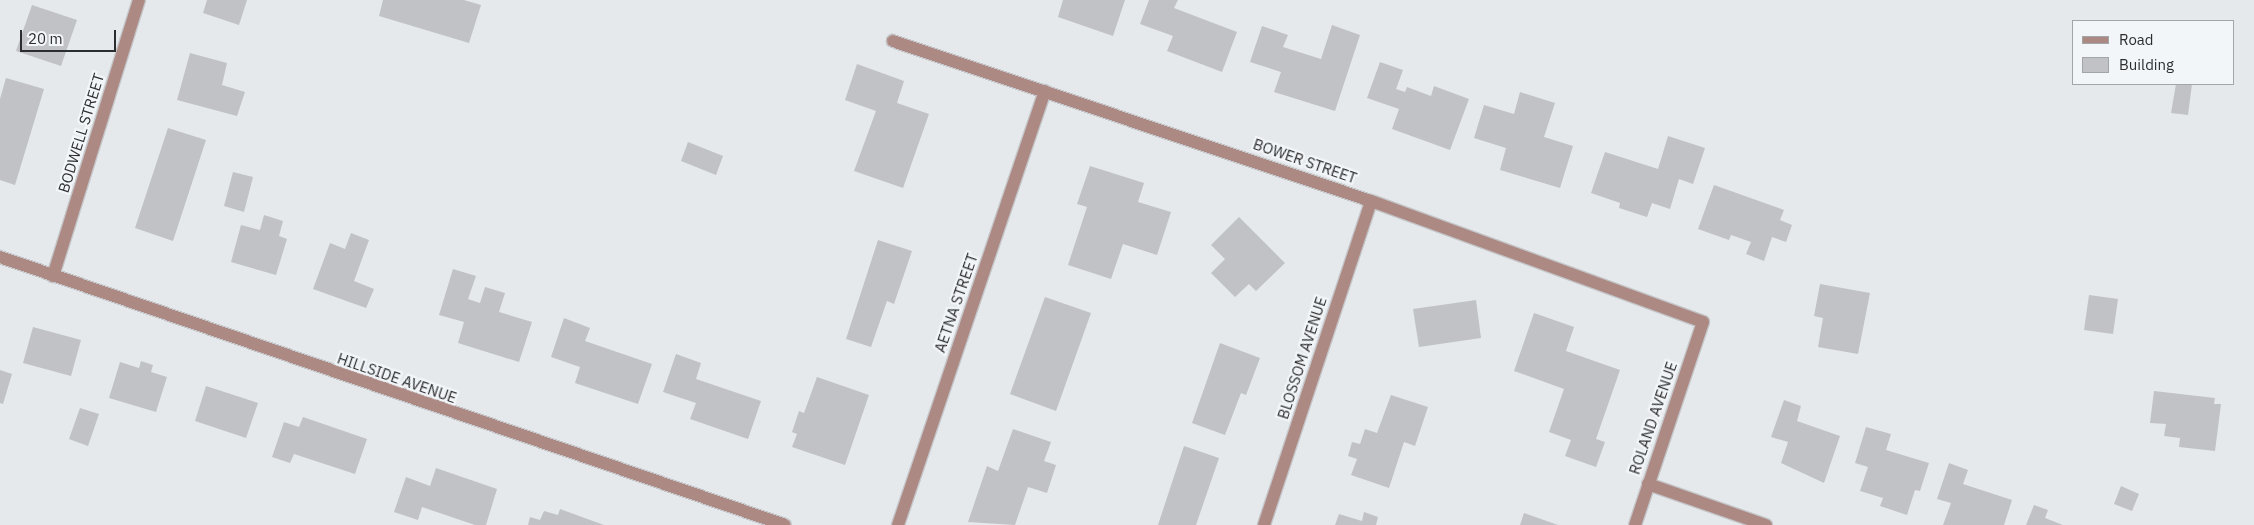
<!DOCTYPE html>
<html>
<head>
<meta charset="utf-8">
<style>
	body { margin:0 }
	#map { position:relative; width:2254px; height:525px; overflow:hidden; background:#e6e9ec; font-family:"IBM Plex Sans",sans-serif }
	div>[style] { position:absolute }
	[style*='--x'] { left:calc(var(--x)*1px); top:calc(var(--y)*1px); width:calc(var(--w)*1px); rotate:calc(var(--a)*1deg) }
	.building>* { inset:0; background:#c0c2c5 }
	.roads { filter:drop-shadow(1px 0 #c5c7ca) drop-shadow(-1px 0 #c5c7ca) drop-shadow(0 1px #c5c7ca) drop-shadow(0 -1px #c5c7ca) }
	.minor>* { height:12px; margin:-6px; padding:0 6px; transform-origin:6px; border-radius:6px; background:#ad8984 }
	span { translate:-50% -50%; white-space:nowrap; text-align:center; line-height:1.15; -webkit-text-stroke:4.5px #f3f6f9; paint-order:stroke }
	.street-label { font-size:15px; color:#2c2d2e }
	.legend { position:absolute; left:2072px; top:20px; width:162px; height:65px; box-sizing:border-box; background:#f3f6f9; border:1px solid #a3a6a8; margin:0; padding:6px 9px; list-style:none; font-size:15px; color:#2c2d2e }
	.legend li { display:flex; align-items:center; gap:10px; height:25px }
	.legend b { width:25px; border:1px solid #a3a6a8 }
	.scale { position:absolute; left:20px; top:30px; width:96px; height:22px; box-sizing:border-box; border:2px solid #2c2d2e; border-top:0; padding-left:6px; font-size:15px; line-height:18px; white-space:nowrap; color:#2c2d2e; -webkit-text-stroke:4px #f3f6f9; paint-order:stroke }
</style>
</head>
<body>
<div id="map">
	<div class="building">
		<div style="clip-path:polygon(207px 0,247px 0,239px 25px,203px 13px)"></div>
		<div style="clip-path:polygon(383px 0,464px 0,481px 5px,469px 43px,379px 16px)"></div>
		<div style="clip-path:polygon(1063px 0,1125px 0,1113px 36px,1058px 17px)"></div>
		<div style="clip-path:polygon(1149px 0,1178px 0,1174px 8px,1237px 32px,1222px 72px,1167px 51px,1173px 36px,1140px 24px)"></div>
		<div style="clip-path:polygon(32px 5px,77px 20px,61px 66px,16px 51px)"></div>
		<div style="clip-path:polygon(1332px 25px,1360px 35px,1335px 111px,1274px 92px,1281px 72px,1250px 62px,1262px 26px,1288px 35px,1283px 47px,1321px 59px)"></div>
		<div style="clip-path:polygon(190px 53px,227px 63px,222px 85px,245px 92px,237px 116px,177px 100px)"></div>
		<div style="clip-path:polygon(1380px 62px,1403px 70px,1396px 89px,1405px 92px,1407px 87px,1431px 96px,1434px 86px,1469px 99px,1450px 150px,1392px 129px,1399px 109px,1367px 98px)"></div>
		<div style="clip-path:polygon(857px 64px,904px 81px,897px 103px,929px 114px,903px 188px,854px 171px,876px 111px,845px 100px)"></div>
		<div style="clip-path:polygon(6px 78px,44px 89px,15px 185px,0 180px,0 99px)"></div>
		<div style="clip-path:polygon(2176px 84px,2192px 84px,2188px 115px,2171px 113px)"></div>
		<div style="clip-path:polygon(1520px 92px,1555px 103px,1544px 137px,1573px 146px,1560px 188px,1500px 170px,1506px 148px,1474px 138px,1484px 105px,1514px 114px)"></div>
		<div style="clip-path:polygon(168px 128px,206px 140px,173px 241px,135px 228px)"></div>
		<div style="clip-path:polygon(1668px 136px,1705px 148px,1693px 184px,1679px 179px,1670px 209px,1652px 203px,1647px 217px,1619px 208px,1620px 203px,1591px 193px,1605px 152px,1658px 169px)"></div>
		<div style="clip-path:polygon(688px 142px,723px 156px,716px 175px,681px 161px)"></div>
		<div style="clip-path:polygon(1090px 166px,1144px 183px,1138px 202px,1171px 212px,1157px 255px,1123px 244px,1111px 279px,1068px 265px,1087px 207px,1077px 204px)"></div>
		<div style="clip-path:polygon(233px 172px,253px 177px,244px 212px,224px 206px)"></div>
		<div style="clip-path:polygon(1714px 185px,1784px 210px,1780px 220px,1792px 225px,1786px 242px,1772px 237px,1764px 261px,1746px 254px,1751px 242px,1731px 235px,1729px 240px,1698px 229px)"></div>
		<div style="clip-path:polygon(264px 215px,283px 221px,279px 236px,287px 239px,276px 275px,231px 262px,241px 225px,260px 230px)"></div>
		<div style="clip-path:polygon(1239px 217px,1285px 263px,1256px 291px,1249px 284px,1235px 297px,1211px 273px,1225px 259px,1211px 245px)"></div>
		<div style="clip-path:polygon(351px 233px,369px 240px,354px 281px,374px 289px,366px 308px,313px 289px,330px 243px,345px 249px)"></div>
		<div style="clip-path:polygon(878px 240px,912px 251px,894px 304px,887px 301px,871px 347px,846px 339px)"></div>
		<div style="clip-path:polygon(453px 269px,476px 276px,468px 299px,480px 303px,485px 287px,505px 293px,499px 312px,532px 322px,519px 362px,458px 343px,464px 322px,439px 315px)"></div>
		<div style="clip-path:polygon(1820px 284px,1870px 293px,1858px 354px,1818px 347px,1823px 318px,1814px 316px)"></div>
		<div style="clip-path:polygon(2089px 295px,2118px 299px,2113px 334px,2084px 330px)"></div>
		<div style="clip-path:polygon(1045px 297px,1091px 313px,1056px 411px,1010px 394px)"></div>
		<div style="clip-path:polygon(1476px 300px,1481px 338px,1419px 347px,1413px 309px)"></div>
		<div style="clip-path:polygon(1534px 313px,1574px 327px,1566px 351px,1620px 370px,1596px 439px,1605px 442px,1596px 467px,1565px 456px,1571px 440px,1549px 432px,1564px 389px,1514px 371px)"></div>
		<div style="clip-path:polygon(564px 318px,590px 328px,585px 341px,652px 364px,638px 404px,575px 383px,580px 367px,551px 357px)"></div>
		<div style="clip-path:polygon(33px 327px,81px 340px,71px 376px,23px 363px)"></div>
		<div style="clip-path:polygon(1220px 343px,1260px 358px,1246px 395px,1241px 393px,1225px 435px,1192px 423px)"></div>
		<div style="clip-path:polygon(676px 354px,701px 363px,696px 379px,761px 401px,748px 439px,690px 419px,696px 403px,663px 392px)"></div>
		<div style="clip-path:polygon(141px 361px,153px 365px,151px 372px,167px 377px,156px 412px,109px 398px,120px 362px,139px 368px)"></div>
		<div style="clip-path:polygon(0 370px,12px 374px,3px 404px,0 403px)"></div>
		<div style="clip-path:polygon(817px 377px,869px 395px,845px 465px,792px 447px,797px 434px,792px 432px,799px 411px,804px 413px)"></div>
		<div style="clip-path:polygon(206px 386px,258px 403px,246px 438px,195px 421px)"></div>
		<div style="clip-path:polygon(2154px 391px,2215px 398px,2214px 404px,2221px 404px,2215px 451px,2179px 447px,2180px 438px,2164px 436px,2166px 424px,2150px 423px)"></div>
		<div style="clip-path:polygon(1391px 395px,1428px 407px,1415px 446px,1404px 442px,1389px 488px,1351px 475px,1357px 459px,1348px 456px,1352px 442px,1360px 444px,1365px 429px,1377px 433px)"></div>
		<div style="clip-path:polygon(1784px 400px,1801px 406px,1797px 421px,1840px 436px,1824px 483px,1781px 463px,1788px 442px,1771px 437px)"></div>
		<div style="clip-path:polygon(80px 408px,99px 414px,88px 446px,69px 439px)"></div>
		<div style="clip-path:polygon(303px 417px,367px 439px,355px 474px,294px 454px,290px 463px,272px 457px,284px 422px,299px 427px)"></div>
		<div style="clip-path:polygon(1866px 427px,1891px 434px,1886px 450px,1929px 463px,1920px 491px,1915px 490px,1907px 515px,1880px 506px,1883px 498px,1860px 491px,1868px 467px,1855px 463px)"></div>
		<div style="clip-path:polygon(1013px 429px,1051px 442px,1044px 461px,1056px 465px,1047px 493px,1028px 487px,1015px 525px,968px 522px,987px 466px,998px 471px)"></div>
		<div style="clip-path:polygon(1184px 446px,1219px 458px,1196px 525px,1158px 525px)"></div>
		<div style="clip-path:polygon(1949px 463px,1968px 470px,1963px 484px,2012px 500px,2004px 525px,1943px 525px,1951px 503px,1937px 499px)"></div>
		<div style="clip-path:polygon(436px 468px,497px 489px,486px 525px,475px 525px,422px 507px,418px 520px,394px 512px,406px 477px,430px 486px)"></div>
		<div style="clip-path:polygon(2121px 486px,2139px 494px,2132px 511px,2114px 504px)"></div>
		<div style="clip-path:polygon(2034px 505px,2048px 510px,2045px 518px,2063px 525px,2026px 525px)"></div>
		<div style="clip-path:polygon(560px 509px,604px 525px,528px 525px,530px 517px,540px 520px,544px 511px,558px 515px)"></div>
		<div style="clip-path:polygon(1364px 512px,1378px 517px,1376px 525px,1335px 525px,1339px 514px,1362px 521px)"></div>
		<div style="clip-path:polygon(1524px 513px,1558px 525px,1520px 525px)"></div>
	</div>
	<div class="roads">
		<div class="minor">
			<div style="--x:893;--y:41;--w:504;--a:18.51"></div>
			<div style="--x:1371;--y:201;--w:353;--a:20"></div>
			<div style="--x:1703;--y:322;--w:214;--a:108.5"></div>
			<div style="--x:0;--y:257;--w:829;--a:18.85"></div>
			<div style="--x:53;--y:276;--w:289;--a:-72.7"></div>
			<div style="--x:1648;--y:484;--w:125;--a:19.2"></div>
			<div style="--x:898;--y:525;--w:458;--a:-71.3"></div>
			<div style="--x:1264;--y:525;--w:341;--a:-71.7"></div>
		</div>
	</div>
	<div class="street-label">
		<span style="left:81px;top:133px;rotate:-73deg">BODWELL STREET</span>
		<span style="left:1305px;top:161px;rotate:19deg">BOWER STREET</span>
		<span style="left:956px;top:303px;rotate:-71deg">AETNA STREET</span>
		<span style="left:1302px;top:358px;rotate:-72deg">BLOSSOM AVENUE</span>
		<span style="left:397px;top:378px;rotate:19deg">HILLSIDE AVENUE</span>
		<span style="left:1653px;top:418px;rotate:-71deg">ROLAND AVENUE</span>
	</div>
	<ul class="legend">
	<li><b style="height:6px;background:#ad8984"></b>Road</li>
	<li><b style="height:14px;background:#c0c2c5"></b>Building</li>
	</ul>
	<div class="scale">20 m</div>
</div>
</body>
</html>
